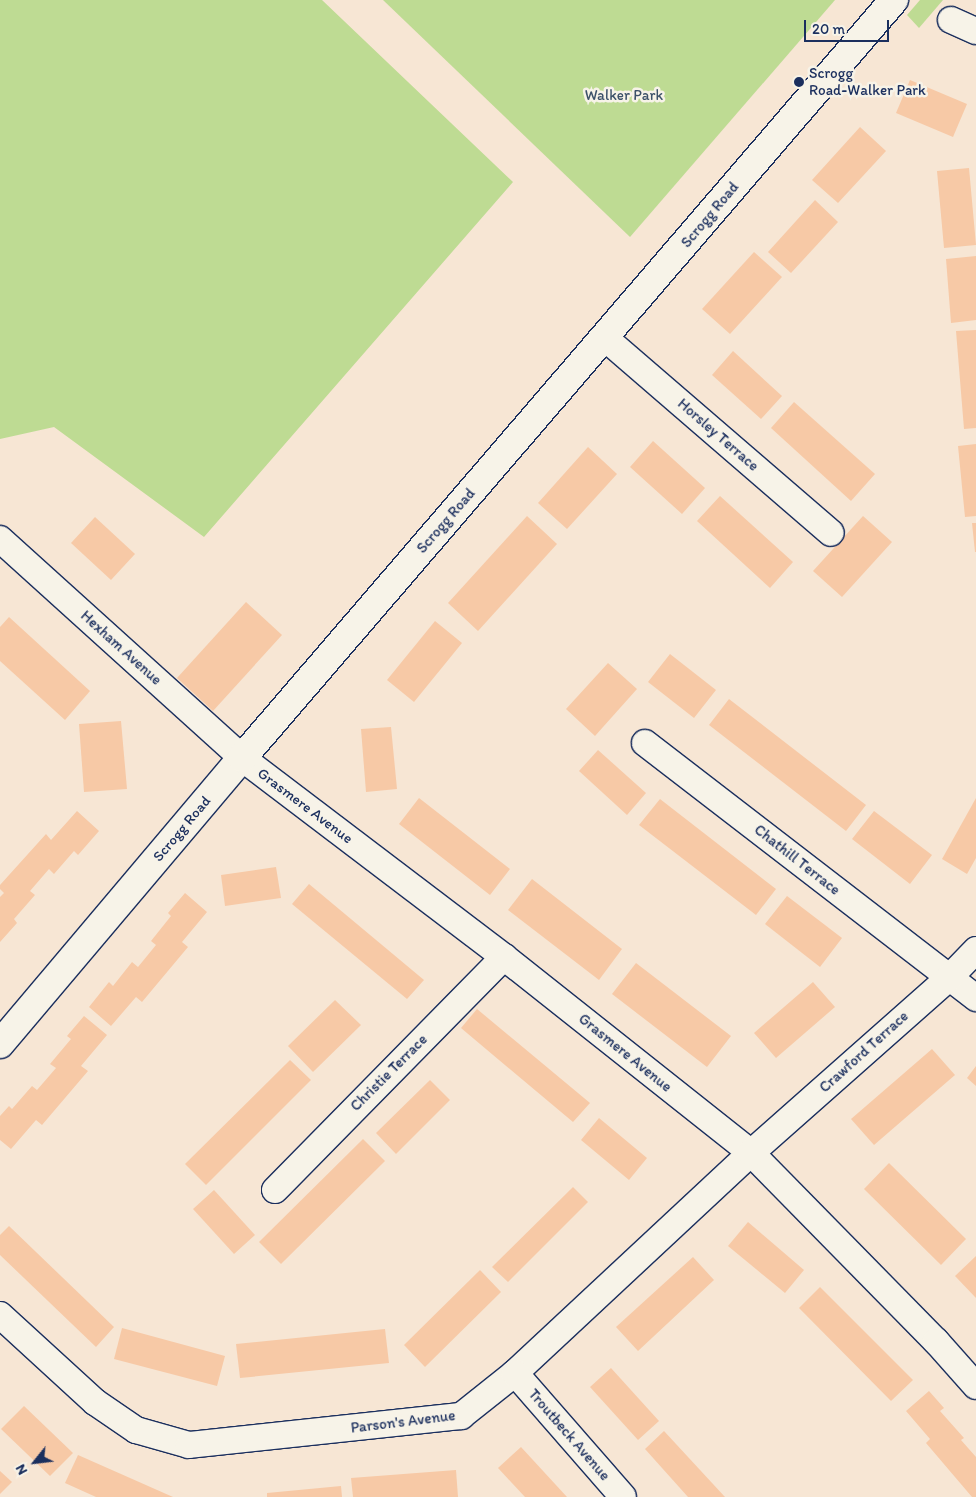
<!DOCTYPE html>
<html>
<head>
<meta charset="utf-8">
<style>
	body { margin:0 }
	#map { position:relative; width:976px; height:1497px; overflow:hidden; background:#f7e6d4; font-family:Itim,sans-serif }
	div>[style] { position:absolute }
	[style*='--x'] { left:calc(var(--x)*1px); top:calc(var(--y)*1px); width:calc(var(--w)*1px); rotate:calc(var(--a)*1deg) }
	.green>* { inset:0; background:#bedb93 }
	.building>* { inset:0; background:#f7c9a6 }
	.roads { filter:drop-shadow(1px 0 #1b2f5e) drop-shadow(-1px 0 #1b2f5e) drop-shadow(0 1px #1b2f5e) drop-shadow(0 -1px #1b2f5e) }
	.minor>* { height:26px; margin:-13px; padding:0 13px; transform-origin:13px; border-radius:13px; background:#f7f3e8 }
	.tertiary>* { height:28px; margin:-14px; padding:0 14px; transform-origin:14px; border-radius:14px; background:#f7f3e8 }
	.dots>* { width:14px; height:14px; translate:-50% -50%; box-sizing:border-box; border:2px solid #f7f3e8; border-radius:50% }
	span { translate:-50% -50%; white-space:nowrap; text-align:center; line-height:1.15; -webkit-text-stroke:5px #f7f3e8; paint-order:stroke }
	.poi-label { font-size:15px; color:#1b2f5e }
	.left { translate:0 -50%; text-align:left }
	.park-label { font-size:15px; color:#3c5169 }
	.street-label { font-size:15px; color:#1b2f5e }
	.north { position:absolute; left:10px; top:1437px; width:50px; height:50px; -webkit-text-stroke:4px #f7f3e8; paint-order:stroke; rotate:241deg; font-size:14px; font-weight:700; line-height:20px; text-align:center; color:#1b2f5e }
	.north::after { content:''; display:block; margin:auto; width:18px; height:22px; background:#1b2f5e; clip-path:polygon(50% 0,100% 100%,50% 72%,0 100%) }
	.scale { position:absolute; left:804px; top:20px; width:85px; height:22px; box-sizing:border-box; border:2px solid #1b2f5e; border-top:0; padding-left:6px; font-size:15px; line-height:18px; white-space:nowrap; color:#1b2f5e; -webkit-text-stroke:4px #f7f3e8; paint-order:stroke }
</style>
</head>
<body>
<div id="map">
	<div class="green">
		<div style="clip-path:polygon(0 0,322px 0,513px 182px,204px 537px,54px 427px,0 439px)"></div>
		<div style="clip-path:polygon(383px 0,835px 0,630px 237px)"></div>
		<div style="clip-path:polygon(920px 0,943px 0,919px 28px,907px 15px)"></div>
	</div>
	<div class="building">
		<div style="clip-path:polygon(910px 80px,967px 104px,953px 137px,896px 113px)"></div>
		<div style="clip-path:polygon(860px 127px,886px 151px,838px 203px,812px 180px)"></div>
		<div style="clip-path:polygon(969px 168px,976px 245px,944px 248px,937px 171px)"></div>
		<div style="clip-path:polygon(815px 200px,838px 222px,791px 273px,768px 252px)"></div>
		<div style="clip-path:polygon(754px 252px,782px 277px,730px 334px,702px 309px)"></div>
		<div style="clip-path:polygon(976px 256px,976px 320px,951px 323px,946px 259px)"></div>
		<div style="clip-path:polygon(976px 330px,976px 428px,964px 429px,956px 331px)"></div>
		<div style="clip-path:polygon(733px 351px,782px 396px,761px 419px,712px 375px)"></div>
		<div style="clip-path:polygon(794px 402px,875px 474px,851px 501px,771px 428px)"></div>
		<div style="clip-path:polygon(653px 441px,705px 488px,682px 514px,630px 467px)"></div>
		<div style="clip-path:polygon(976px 444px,976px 516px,965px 517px,958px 446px)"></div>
		<div style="clip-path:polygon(588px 447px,617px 474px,567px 529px,538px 503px)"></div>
		<div style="clip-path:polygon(720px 496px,793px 562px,770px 588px,697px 521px)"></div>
		<div style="clip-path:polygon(527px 516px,557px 544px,478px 631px,448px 603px)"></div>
		<div style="clip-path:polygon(863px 516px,892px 542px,842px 597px,813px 571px)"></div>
		<div style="clip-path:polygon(95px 517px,135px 554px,111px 580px,71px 543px)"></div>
		<div style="clip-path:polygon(972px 523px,976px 523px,976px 552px,975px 552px)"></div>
		<div style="clip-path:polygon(246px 602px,282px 635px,213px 711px,177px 678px)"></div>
		<div style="clip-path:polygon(9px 617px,90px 691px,65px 720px,0 661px,0 627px)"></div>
		<div style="clip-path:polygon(435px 621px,462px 643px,414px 702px,387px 680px)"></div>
		<div style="clip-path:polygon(670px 654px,716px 690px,694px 718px,648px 682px)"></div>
		<div style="clip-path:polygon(608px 663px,637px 689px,595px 736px,566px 709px)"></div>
		<div style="clip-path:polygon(729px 699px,866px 805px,846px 831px,709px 725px)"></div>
		<div style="clip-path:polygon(121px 721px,127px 789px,84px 792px,79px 724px)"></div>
		<div style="clip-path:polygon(391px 727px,397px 789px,366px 792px,361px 729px)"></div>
		<div style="clip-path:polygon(598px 750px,646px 793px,627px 815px,579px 771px)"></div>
		<div style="clip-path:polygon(419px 798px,510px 869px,490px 895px,399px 824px)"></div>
		<div style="clip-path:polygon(976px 798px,976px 858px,967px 874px,942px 859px)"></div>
		<div style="clip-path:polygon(660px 799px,776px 889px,756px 915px,639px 825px)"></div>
		<div style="clip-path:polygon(77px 811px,99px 831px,78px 855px,74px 851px,54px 874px,49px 869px,30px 891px,35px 895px,14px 919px,17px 923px,0 942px,0 897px,4px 893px,0 889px,0 885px,46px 834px,51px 840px)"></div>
		<div style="clip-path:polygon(874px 811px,932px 855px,910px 884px,852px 839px)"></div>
		<div style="clip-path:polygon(276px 867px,281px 898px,225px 906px,221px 875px)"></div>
		<div style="clip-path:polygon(532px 879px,622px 949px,599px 980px,508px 910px)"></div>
		<div style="clip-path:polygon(309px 884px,424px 980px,407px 999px,292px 904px)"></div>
		<div style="clip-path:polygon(185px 893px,207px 912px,182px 942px,188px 947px,142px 1002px,136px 997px,111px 1026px,89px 1007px,109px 982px,113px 986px,132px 962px,138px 967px,156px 945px,151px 941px,171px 916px,168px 913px)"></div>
		<div style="clip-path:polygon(787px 896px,842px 938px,820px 967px,765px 924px)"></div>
		<div style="clip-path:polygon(636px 963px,731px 1036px,707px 1067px,612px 994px)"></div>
		<div style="clip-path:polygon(813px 982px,835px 1007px,776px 1058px,754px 1033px)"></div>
		<div style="clip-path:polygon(335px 1000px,361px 1025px,313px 1072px,288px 1046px)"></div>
		<div style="clip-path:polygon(477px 1009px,590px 1103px,573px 1122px,461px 1028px)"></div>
		<div style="clip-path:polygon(84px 1016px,107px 1035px,81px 1066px,88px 1071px,42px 1125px,36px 1120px,11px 1149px,0 1140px,0 1116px,9px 1106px,12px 1109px,32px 1086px,37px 1090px,56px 1068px,50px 1064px,71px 1039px,67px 1036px)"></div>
		<div style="clip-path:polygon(932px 1049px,955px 1075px,874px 1145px,851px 1119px)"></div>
		<div style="clip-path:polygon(290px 1060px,311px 1080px,206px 1185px,185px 1164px)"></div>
		<div style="clip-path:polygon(976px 1066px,976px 1086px,967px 1078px)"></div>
		<div style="clip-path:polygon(430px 1080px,450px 1100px,396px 1154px,376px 1133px)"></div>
		<div style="clip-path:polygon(599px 1118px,647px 1158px,629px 1180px,581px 1140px)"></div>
		<div style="clip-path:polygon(363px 1139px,385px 1161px,281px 1264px,259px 1242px)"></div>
		<div style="clip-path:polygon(889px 1163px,966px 1239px,941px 1265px,864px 1189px)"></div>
		<div style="clip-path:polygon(573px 1187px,588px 1202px,508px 1282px,492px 1267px)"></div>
		<div style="clip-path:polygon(214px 1190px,255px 1235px,234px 1254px,193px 1209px)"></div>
		<div style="clip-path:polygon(748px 1222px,804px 1270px,785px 1293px,728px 1246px)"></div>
		<div style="clip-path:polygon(9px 1226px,114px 1327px,96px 1347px,0 1255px,0 1235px)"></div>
		<div style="clip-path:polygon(976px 1256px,976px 1298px,955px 1276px)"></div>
		<div style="clip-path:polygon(693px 1257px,714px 1280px,638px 1351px,616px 1327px)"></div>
		<div style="clip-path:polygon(480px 1270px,501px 1292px,425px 1367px,404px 1345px)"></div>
		<div style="clip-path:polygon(820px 1287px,913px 1380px,891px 1401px,799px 1308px)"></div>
		<div style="clip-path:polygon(122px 1328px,225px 1356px,217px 1386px,114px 1359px)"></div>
		<div style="clip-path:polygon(385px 1329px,389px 1363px,240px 1378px,236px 1344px)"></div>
		<div style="clip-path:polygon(611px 1368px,659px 1421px,638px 1440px,590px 1387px)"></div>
		<div style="clip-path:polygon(929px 1391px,944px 1408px,940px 1411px,964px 1438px,961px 1440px,976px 1457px,976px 1497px,972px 1497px,926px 1443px,930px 1439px,906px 1411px)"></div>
		<div style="clip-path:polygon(24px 1406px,73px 1453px,50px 1476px,1px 1429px)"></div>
		<div style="clip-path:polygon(664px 1431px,725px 1497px,688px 1497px,645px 1449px)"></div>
		<div style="clip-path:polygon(521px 1447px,567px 1497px,525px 1497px,498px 1468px)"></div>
		<div style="clip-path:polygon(78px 1455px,173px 1497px,96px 1497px,65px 1483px)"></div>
		<div style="clip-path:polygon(456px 1470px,458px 1497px,353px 1497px,351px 1478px)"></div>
		<div style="clip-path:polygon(0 1471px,12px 1482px,0 1494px)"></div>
		<div style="clip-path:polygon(341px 1486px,342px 1497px,267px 1497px,267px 1493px)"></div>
	</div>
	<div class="roads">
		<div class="minor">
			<div style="--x:951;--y:20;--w:27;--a:24"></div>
			<div style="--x:605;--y:338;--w:298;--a:40.8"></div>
			<div style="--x:0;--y:539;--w:326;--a:42.1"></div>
			<div style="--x:242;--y:758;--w:329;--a:37.2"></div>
			<div style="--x:504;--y:957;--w:315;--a:38.4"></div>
			<div style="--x:751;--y:1153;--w:264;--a:45.5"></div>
			<div style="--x:936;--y:1341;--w:60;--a:48.4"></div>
			<div style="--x:645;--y:743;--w:418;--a:37.6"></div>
			<div style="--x:275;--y:1190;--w:327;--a:-45.5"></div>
			<div style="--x:0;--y:1315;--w:129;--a:42.5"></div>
			<div style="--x:95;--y:1402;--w:50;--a:34.3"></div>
			<div style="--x:136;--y:1430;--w:55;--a:15.8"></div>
			<div style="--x:189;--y:1445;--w:274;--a:-6.1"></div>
			<div style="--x:461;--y:1416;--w:69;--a:-38.5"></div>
			<div style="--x:515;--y:1373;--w:323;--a:-43"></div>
			<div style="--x:751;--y:1153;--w:264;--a:-41.5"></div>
			<div style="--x:949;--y:978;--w:39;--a:-46"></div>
			<div style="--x:515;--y:1373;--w:164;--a:48.9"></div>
		</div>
		<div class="tertiary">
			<div style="--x:0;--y:1044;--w:375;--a:-49.8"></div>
			<div style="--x:242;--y:758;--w:1000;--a:-49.3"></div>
		</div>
	</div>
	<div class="dots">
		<div style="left:799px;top:82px;background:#1b2f5e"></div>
	</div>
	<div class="poi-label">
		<span class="left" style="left:809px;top:82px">Scrogg<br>Road-Walker Park</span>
	</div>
	<div class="park-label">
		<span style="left:624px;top:96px">Walker Park</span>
	</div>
	<div class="street-label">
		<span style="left:710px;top:215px;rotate:-50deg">Scrogg Road</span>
		<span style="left:718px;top:435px;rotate:41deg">Horsley Terrace</span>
		<span style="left:446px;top:521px;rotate:-49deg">Scrogg Road</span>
		<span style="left:121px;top:648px;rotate:42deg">Hexham Avenue</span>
		<span style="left:305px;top:806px;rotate:37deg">Grasmere Avenue</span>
		<span style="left:182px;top:829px;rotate:-50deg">Scrogg Road</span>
		<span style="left:797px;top:860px;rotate:38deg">Chathill Terrace</span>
		<span style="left:864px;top:1052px;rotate:-42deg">Crawford Terrace</span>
		<span style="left:625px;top:1053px;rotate:39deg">Grasmere Avenue</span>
		<span style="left:389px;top:1073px;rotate:-45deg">Christie Terrace</span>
		<span style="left:403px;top:1422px;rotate:-7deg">Parson's Avenue</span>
		<span style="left:569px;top:1435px;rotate:49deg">Troutbeck Avenue</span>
	</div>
	<div class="north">N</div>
	<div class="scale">20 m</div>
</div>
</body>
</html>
